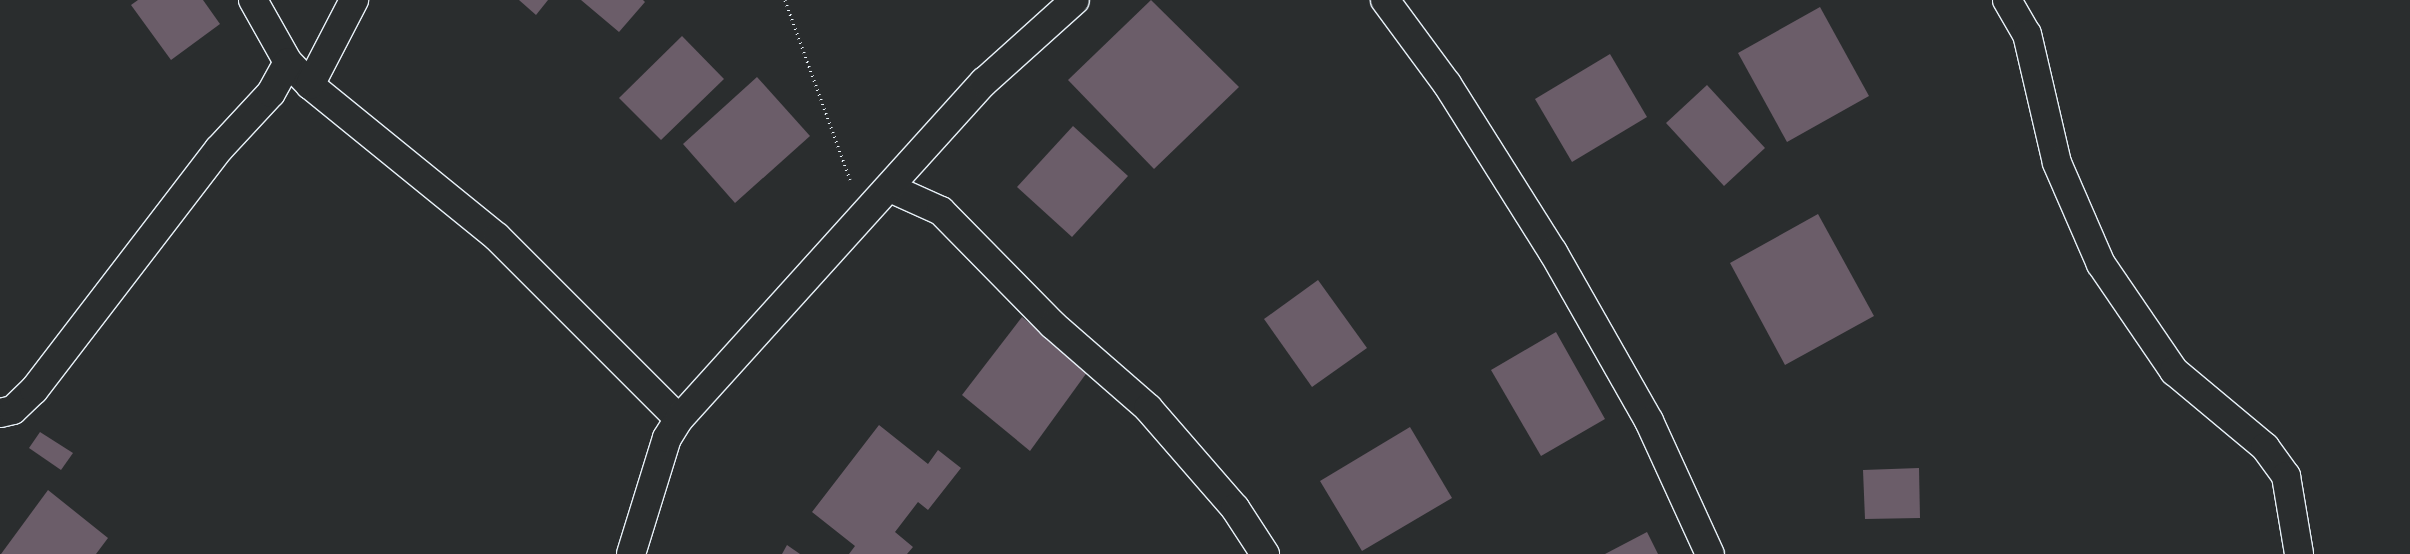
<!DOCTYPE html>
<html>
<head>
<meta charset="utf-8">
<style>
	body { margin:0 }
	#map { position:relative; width:2410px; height:554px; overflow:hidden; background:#2a2d2e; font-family:Pangolin,sans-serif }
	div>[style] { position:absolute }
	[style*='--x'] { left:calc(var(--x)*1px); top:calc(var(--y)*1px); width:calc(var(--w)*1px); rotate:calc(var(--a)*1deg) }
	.building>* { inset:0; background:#6b5d69 }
	.path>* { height:3px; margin-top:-1.5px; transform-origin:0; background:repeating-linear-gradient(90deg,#e8f1f8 0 1px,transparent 0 5px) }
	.roads { filter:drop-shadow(1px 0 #e8f1f8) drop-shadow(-1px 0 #e8f1f8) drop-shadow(0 1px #e8f1f8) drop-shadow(0 -1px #e8f1f8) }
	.minor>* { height:28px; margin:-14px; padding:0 14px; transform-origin:14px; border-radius:14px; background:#2a2d2e }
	span { translate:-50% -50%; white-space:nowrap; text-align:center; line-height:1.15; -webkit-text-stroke:4px #2a2d2e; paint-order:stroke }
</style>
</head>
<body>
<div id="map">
	<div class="building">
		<div style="clip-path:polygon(138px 0,203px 0,220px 24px,171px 60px,131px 5px)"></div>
		<div style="clip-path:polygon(519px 0,548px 0,536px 15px)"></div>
		<div style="clip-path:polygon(581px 0,643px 0,645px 2px,619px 32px)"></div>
		<div style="clip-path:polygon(1151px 0,1239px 87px,1154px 169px,1068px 80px)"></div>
		<div style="clip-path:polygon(1820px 7px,1869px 96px,1787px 142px,1738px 53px)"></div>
		<div style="clip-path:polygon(682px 36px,724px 79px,661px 140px,619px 98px)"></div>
		<div style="clip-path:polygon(1610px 54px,1647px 117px,1572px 162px,1535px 99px)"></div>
		<div style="clip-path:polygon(757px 77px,810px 136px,735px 203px,683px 144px)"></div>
		<div style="clip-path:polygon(1707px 85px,1765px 148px,1724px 186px,1666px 123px)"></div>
		<div style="clip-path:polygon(1073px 126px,1128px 176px,1072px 237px,1017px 187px)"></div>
		<div style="clip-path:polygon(1818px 214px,1874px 316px,1785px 365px,1730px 263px)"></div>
		<div style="clip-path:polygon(1318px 280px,1367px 348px,1312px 387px,1264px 319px)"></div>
		<div style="clip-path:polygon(1022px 317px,1088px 371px,1030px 451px,962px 395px)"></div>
		<div style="clip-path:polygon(1556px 332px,1605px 419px,1541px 456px,1491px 370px)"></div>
		<div style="clip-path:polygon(879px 425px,928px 464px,938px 450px,961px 468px,928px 510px,918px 502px,895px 532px,913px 547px,907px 554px,849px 554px,855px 546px,812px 512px)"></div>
		<div style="clip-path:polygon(1410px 427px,1452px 498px,1362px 551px,1320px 481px)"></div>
		<div style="clip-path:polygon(40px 432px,73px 453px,61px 470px,29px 448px)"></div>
		<div style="clip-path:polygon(1919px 468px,1920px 518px,1865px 519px,1863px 470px)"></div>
		<div style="clip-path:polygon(48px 490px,108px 538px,96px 554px,1px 554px)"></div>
		<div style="clip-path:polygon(1647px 532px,1658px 554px,1605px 554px)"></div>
		<div style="clip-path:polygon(787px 545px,800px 554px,782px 554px)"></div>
	</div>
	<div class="path">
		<div style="--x:785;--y:0;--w:191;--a:70.1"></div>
	</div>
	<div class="roads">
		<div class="minor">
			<div style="--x:253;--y:0;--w:71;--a:60.6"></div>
			<div style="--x:288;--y:62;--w:32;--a:46"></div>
			<div style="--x:310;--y:85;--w:241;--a:39.1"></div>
			<div style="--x:497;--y:237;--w:257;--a:45"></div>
			<div style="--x:1385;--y:0;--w:104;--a:53.6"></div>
			<div style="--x:1447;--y:84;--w:199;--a:57.8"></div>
			<div style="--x:1553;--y:252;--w:194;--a:60.4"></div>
			<div style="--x:1649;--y:421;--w:146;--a:65.4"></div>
			<div style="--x:2007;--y:0;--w:39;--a:60"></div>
			<div style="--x:2027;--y:34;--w:132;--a:76.9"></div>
			<div style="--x:2057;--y:163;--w:110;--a:66.5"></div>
			<div style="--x:2101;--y:264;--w:130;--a:55.7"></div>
			<div style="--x:2174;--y:371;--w:119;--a:39.9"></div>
			<div style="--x:2265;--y:447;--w:36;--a:54"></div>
			<div style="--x:2286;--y:476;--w:79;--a:80.5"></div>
			<div style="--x:310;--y:85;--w:96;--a:-62.6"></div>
			<div style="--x:890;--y:188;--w:56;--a:24.3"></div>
			<div style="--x:941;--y:211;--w:160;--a:45.5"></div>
			<div style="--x:1053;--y:325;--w:126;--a:41.1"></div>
			<div style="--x:1148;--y:408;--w:133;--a:49"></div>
			<div style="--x:1235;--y:508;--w:55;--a:56.9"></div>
			<div style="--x:0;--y:413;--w:13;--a:-13"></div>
			<div style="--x:13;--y:410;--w:29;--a:-44"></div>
			<div style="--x:34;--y:390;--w:304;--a:-52.5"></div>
			<div style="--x:219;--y:149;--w:76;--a:-47.1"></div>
			<div style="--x:271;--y:93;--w:35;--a:-61"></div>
			<div style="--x:631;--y:554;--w:121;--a:-72.8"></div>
			<div style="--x:667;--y:438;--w:22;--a:-58"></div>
			<div style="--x:679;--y:419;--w:455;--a:-47.9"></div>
			<div style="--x:984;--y:82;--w:122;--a:-42"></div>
		</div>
	</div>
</div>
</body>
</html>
